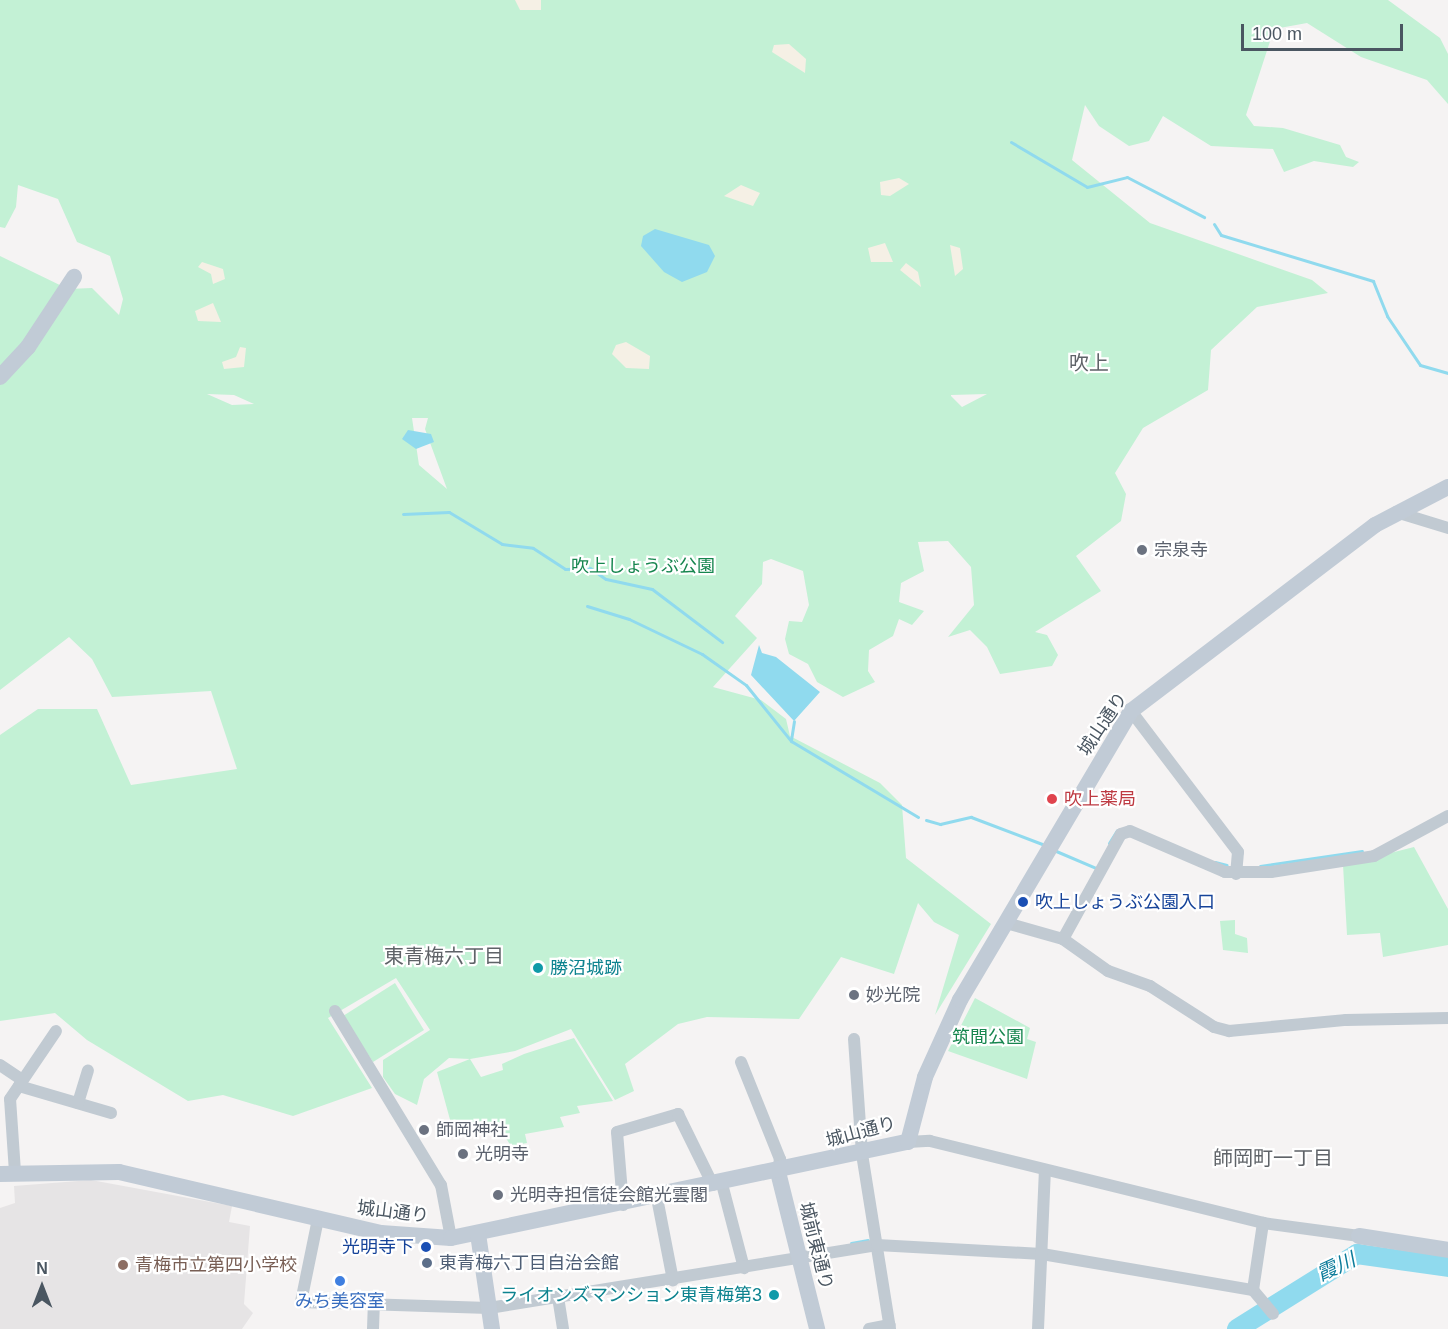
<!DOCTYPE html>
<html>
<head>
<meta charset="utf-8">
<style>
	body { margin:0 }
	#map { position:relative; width:1448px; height:1329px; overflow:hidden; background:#f5f3f3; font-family:Helvetica,"Noto Sans JP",sans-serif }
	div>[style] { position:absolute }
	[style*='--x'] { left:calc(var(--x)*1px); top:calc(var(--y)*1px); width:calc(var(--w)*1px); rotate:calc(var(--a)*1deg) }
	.education>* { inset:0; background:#e6e4e5 }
	.green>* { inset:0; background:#c3f1d5 }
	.sand>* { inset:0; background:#f5f0e5 }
	.water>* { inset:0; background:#90daee }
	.stream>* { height:3px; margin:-1.5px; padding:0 1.5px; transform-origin:1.5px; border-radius:1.5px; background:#90daee }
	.river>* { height:20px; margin:-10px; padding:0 10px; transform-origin:10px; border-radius:10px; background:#90daee }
	.street>* { height:12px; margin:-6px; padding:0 6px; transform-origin:6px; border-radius:6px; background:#c1cad2 }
	.secondary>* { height:16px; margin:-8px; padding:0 8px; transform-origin:8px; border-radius:8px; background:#c1cbd6 }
	.dots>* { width:16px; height:16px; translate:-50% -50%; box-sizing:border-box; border:3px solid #fff; border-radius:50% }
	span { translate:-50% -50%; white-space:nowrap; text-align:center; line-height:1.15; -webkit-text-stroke:4.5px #fff; paint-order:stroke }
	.worship-label { font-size:18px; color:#5b616d }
	.left { translate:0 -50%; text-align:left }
	.park-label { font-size:18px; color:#17864f }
	.street-label { font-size:18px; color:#4a5661 }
	.health-label { font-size:18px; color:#be3a42 }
	.transit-label { font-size:18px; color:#164399 }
	.right { translate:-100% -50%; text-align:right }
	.culture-label { font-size:18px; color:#0d838f }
	.service-label { font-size:18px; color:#4e5e75 }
	.education-label { font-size:18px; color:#785e54 }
	.shop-label { font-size:18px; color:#366cbe }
	.neighbourhood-label { font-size:20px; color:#5f6368 }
	.water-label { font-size:20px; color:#0c7c9b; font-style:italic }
	.north { position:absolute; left:12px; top:1257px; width:60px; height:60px; -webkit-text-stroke:4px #fff; paint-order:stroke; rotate:0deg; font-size:16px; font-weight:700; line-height:24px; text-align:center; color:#4a5661 }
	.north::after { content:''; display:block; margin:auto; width:21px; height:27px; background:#4a5661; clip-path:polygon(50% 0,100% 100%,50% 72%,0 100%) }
	.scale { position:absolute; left:1241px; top:24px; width:162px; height:27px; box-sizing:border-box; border:3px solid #4a5661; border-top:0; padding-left:8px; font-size:18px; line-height:21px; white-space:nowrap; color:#4a5661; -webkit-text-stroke:4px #fff; paint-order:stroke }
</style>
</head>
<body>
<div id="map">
	<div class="education">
		<div style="clip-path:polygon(91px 1180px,232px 1206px,229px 1222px,250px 1226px,244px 1304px,253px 1313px,242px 1329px,0 1329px,0 1208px,15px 1203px,14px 1186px)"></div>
	</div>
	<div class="green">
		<div style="clip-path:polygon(evenodd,0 0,1388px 0,1440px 38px,1448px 54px,1448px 104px,1427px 80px,1361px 57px,1307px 23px,1274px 29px,1246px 115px,1254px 126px,1283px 128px,1340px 145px,1346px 157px,1359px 162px,1353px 167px,1314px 161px,1284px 172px,1273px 149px,1211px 146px,1163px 116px,1149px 141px,1129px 146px,1099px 126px,1085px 105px,1072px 160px,1150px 223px,1312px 280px,1328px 293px,1257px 307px,1211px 350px,1208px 390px,1143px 428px,1115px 473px,1126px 494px,1121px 521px,1076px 556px,1101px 591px,1035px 632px,1047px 635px,1058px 655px,1052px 666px,1000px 674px,987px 647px,970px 630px,948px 637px,974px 605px,971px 567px,948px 541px,918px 542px,924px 571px,901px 583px,899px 602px,924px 611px,912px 625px,899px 619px,893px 636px,869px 650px,868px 671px,875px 682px,843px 697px,817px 682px,808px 664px,789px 654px,785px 639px,789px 621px,802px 622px,809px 605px,803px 571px,771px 559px,763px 562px,762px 584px,735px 616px,757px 638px,713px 687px,761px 700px,786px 719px,790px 736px,880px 783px,902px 805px,906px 858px,991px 924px,935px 1015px,959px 935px,934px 922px,918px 903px,894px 974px,841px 957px,799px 1019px,707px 1017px,678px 1024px,625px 1064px,634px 1091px,615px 1100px,571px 1029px,515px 1051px,470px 1059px,481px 1077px,503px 1070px,502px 1064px,524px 1054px,574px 1038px,613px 1101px,577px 1106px,580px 1113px,560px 1117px,564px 1127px,525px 1134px,527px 1143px,511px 1146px,499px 1127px,484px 1130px,482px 1121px,452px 1127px,437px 1072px,470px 1059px,449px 1058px,424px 1079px,417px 1105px,395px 1094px,383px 1077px,383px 1060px,430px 1030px,396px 978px,328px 1018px,372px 1088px,293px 1116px,223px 1095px,188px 1101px,87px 1040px,55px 1013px,0 1021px,0 735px,38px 709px,97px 709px,131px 785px,237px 769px,211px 691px,112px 697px,92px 659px,69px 637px,0 690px,0 256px,68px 289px,92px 288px,119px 315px,123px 299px,110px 256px,77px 242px,58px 199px,18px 185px,16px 207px,5px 228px,0 227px,0 0,207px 394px,234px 395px,254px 404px,232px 405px,207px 394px,0 0,987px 394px,962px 407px,951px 396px,951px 395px,987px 394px,0 0,412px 418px,428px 418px,425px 429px,447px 489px,419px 465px,412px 418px)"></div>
		<div style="clip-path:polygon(1414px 847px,1448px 909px,1448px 945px,1383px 957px,1380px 933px,1347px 935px,1343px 865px)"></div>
		<div style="clip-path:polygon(1235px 920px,1235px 934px,1247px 938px,1248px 953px,1223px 950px,1220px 921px)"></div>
		<div style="clip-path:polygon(395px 983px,424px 1030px,373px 1062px,343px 1016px)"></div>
		<div style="clip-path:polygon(975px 998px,1030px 1028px,1027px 1039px,1036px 1042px,1027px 1079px,948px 1051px)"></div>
	</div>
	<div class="sand">
		<div style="clip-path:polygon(515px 0,541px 0,541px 10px,520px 10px)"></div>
		<div style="clip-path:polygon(789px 44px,806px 59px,805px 73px,772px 52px,774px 45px)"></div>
		<div style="clip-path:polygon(899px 178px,909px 184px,890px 196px,881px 195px,880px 182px)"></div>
		<div style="clip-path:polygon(741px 185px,760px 193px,753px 206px,724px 196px)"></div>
		<div style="clip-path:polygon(885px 243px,893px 262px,871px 262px,868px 248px)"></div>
		<div style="clip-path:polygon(950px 245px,960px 248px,963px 269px,955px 276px)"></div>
		<div style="clip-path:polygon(202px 262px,223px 269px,225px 279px,213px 284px,211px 274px,198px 267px)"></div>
		<div style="clip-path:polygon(906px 263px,918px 272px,921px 287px,900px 270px)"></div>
		<div style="clip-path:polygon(213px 303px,221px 322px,198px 321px,195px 311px)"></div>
		<div style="clip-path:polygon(626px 342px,650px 356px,649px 369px,626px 368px,612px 354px,616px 345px)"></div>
		<div style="clip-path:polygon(240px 347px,246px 348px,244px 367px,224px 369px,222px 362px,236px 357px)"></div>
	</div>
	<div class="water">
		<div style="clip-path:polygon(655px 229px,709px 245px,715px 256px,707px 272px,682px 282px,664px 272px,641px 246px,643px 236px)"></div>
		<div style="clip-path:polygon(408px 430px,431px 434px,434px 442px,416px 449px,402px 439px)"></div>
		<div style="clip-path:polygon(759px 645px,762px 653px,776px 657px,820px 692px,794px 721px,751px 675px)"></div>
	</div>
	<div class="stream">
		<div style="--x:1011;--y:142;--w:88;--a:30.6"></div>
		<div style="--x:1087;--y:187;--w:41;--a:-14"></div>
		<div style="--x:1127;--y:177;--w:87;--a:27.5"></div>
		<div style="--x:1214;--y:224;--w:13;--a:58"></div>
		<div style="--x:1221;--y:235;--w:159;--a:16.8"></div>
		<div style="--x:1373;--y:281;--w:38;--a:68"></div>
		<div style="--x:1387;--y:316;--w:59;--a:56"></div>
		<div style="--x:1420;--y:365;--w:29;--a:16"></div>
		<div style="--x:403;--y:514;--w:46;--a:-2.5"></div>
		<div style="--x:449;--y:512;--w:62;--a:31.1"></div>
		<div style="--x:502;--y:544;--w:31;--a:7"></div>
		<div style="--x:533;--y:548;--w:38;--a:33"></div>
		<div style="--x:565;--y:569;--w:25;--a:-2"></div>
		<div style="--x:590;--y:568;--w:19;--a:35"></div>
		<div style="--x:606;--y:579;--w:47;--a:12.3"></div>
		<div style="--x:652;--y:589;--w:88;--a:37.1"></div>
		<div style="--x:587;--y:606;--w:44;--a:17.2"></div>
		<div style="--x:629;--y:619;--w:81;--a:25.6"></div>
		<div style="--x:702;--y:654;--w:54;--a:35.2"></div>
		<div style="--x:746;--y:685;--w:72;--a:51.2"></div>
		<div style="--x:791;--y:741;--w:148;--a:30.9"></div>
		<div style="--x:791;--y:740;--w:19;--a:-81"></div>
		<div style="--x:926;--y:820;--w:15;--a:16"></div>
		<div style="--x:940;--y:824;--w:32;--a:-13"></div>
		<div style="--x:971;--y:817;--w:76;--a:20.8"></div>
		<div style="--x:1109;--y:843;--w:15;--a:-58"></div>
		<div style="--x:1056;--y:851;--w:43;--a:23"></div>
		<div style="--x:1215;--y:862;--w:12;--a:14"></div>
		<div style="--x:1260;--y:866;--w:103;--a:-8.4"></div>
		<div style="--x:851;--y:1243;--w:17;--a:-10"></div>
	</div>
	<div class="river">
		<div style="--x:1237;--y:1329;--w:142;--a:-32"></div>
		<div style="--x:1357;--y:1254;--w:92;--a:8.1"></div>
	</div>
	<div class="street">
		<div style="--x:1396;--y:512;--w:54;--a:17.1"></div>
		<div style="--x:1131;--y:711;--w:177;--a:52.8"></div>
		<div style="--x:1238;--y:852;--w:22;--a:95"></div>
		<div style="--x:1006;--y:923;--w:59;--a:15.7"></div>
		<div style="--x:1063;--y:939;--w:55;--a:35.4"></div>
		<div style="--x:1108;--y:971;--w:45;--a:19.7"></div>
		<div style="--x:1150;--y:986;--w:76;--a:32.6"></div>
		<div style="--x:1214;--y:1027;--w:16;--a:15"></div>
		<div style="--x:1229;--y:1031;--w:118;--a:-5.4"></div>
		<div style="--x:1346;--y:1020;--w:102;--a:-1.1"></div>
		<div style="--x:1063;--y:939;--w:120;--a:-61.1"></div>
		<div style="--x:1121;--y:834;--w:9;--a:-18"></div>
		<div style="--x:1130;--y:831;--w:103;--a:23.3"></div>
		<div style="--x:1225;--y:872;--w:46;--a:0"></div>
		<div style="--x:1271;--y:872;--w:104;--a:-8.8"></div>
		<div style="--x:1374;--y:856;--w:84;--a:-28.4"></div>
		<div style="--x:335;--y:1011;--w:204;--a:58.7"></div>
		<div style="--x:441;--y:1185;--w:54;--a:79.3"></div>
		<div style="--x:854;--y:1039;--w:115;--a:86"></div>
		<div style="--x:862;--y:1154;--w:177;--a:80.9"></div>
		<div style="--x:741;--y:1062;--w:105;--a:68.1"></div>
		<div style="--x:780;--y:1159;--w:13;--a:99"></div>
		<div style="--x:0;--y:1065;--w:27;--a:34"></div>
		<div style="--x:19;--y:1086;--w:96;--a:16.4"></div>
		<div style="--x:78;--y:1103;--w:34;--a:-73"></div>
		<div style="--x:908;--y:1142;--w:22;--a:-3"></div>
		<div style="--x:930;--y:1141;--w:343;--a:13.8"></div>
		<div style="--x:1263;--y:1223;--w:97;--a:7.7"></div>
		<div style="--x:15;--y:1172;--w:73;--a:-93.9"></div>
		<div style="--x:10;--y:1099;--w:82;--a:-55.9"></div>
		<div style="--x:722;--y:1184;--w:87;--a:75.3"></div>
		<div style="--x:657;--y:1198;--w:84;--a:79"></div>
		<div style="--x:623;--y:1205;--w:73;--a:-94.7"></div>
		<div style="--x:617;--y:1132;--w:64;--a:-16.4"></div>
		<div style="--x:678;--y:1114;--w:79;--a:63.8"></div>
		<div style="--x:318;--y:1219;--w:85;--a:101.6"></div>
		<div style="--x:301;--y:1302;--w:188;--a:1.8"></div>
		<div style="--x:489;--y:1308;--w:393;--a:-9.2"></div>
		<div style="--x:877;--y:1245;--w:165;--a:3.1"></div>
		<div style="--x:1042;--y:1254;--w:214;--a:9.7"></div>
		<div style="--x:1253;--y:1290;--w:31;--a:50"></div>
		<div style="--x:1253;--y:1290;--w:68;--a:-81.5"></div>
		<div style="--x:558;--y:1297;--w:32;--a:81"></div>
		<div style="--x:373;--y:1329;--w:25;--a:-88"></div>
		<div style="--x:869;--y:1329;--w:21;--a:-11"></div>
		<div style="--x:1038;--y:1329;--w:159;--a:-87.5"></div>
	</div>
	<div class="secondary">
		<div style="--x:0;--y:377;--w:41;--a:-47"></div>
		<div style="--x:28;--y:347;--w:84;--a:-56.7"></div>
		<div style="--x:778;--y:1172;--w:162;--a:76"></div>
		<div style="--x:0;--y:1174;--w:119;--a:-1"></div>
		<div style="--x:119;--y:1172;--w:269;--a:13.1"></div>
		<div style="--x:381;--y:1233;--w:70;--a:4.1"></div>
		<div style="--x:451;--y:1238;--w:467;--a:-11.9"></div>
		<div style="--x:908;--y:1142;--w:67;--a:-75.3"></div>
		<div style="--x:925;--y:1077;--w:85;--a:-65.6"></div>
		<div style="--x:960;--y:1000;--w:336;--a:-59.4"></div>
		<div style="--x:1131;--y:711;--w:307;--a:-37.3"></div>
		<div style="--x:1375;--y:525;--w:82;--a:-27.5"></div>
		<div style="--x:478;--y:1234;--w:96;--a:81.6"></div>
		<div style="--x:1359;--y:1236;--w:90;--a:8.9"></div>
	</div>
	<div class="dots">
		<div style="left:1142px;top:550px;background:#6b7280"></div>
		<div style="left:1052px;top:799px;background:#e0444e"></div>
		<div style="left:1023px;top:902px;background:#1a4fb4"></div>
		<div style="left:538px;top:968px;background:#0f9aa8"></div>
		<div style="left:854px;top:995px;background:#6b7280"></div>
		<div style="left:424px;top:1130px;background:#6b7280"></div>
		<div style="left:463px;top:1154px;background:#6b7280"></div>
		<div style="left:498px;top:1195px;background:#6b7280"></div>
		<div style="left:426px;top:1247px;background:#1a4fb4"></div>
		<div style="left:427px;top:1263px;background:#5c6f8a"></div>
		<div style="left:123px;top:1265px;background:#8d6e63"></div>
		<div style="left:340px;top:1281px;background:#3f7fe0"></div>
		<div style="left:774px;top:1295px;background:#0f9aa8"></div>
	</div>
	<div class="worship-label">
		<span class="left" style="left:1154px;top:550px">宗泉寺</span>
		<span class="left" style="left:866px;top:995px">妙光院</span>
		<span class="left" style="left:436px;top:1130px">師岡神社</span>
		<span class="left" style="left:475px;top:1154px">光明寺</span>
		<span class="left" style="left:510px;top:1195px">光明寺担信徒会館光雲閣</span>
	</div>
	<div class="park-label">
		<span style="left:643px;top:566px">吹上しょうぶ公園</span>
		<span style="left:988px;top:1037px">筑間公園</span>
	</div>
	<div class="street-label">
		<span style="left:1103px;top:724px;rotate:-56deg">城山通り</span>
		<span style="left:861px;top:1132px;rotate:-15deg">城山通り</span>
		<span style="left:393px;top:1212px;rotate:7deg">城山通り</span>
		<span style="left:816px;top:1246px;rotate:76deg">城前東通り</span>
	</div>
	<div class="health-label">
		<span class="left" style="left:1064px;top:799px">吹上薬局</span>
	</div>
	<div class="transit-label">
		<span class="left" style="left:1035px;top:902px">吹上しょうぶ公園入口</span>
		<span class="right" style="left:414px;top:1247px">光明寺下</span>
	</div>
	<div class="culture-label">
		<span class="left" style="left:550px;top:968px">勝沼城跡</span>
		<span class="right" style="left:762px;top:1295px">ライオンズマンション東青梅第3</span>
	</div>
	<div class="service-label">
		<span class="left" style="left:439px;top:1263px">東青梅六丁目自治会館</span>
	</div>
	<div class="education-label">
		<span class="left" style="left:135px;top:1265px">青梅市立第四小学校</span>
	</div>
	<div class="shop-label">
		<span style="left:340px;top:1301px">みち美容室</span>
	</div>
	<div class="neighbourhood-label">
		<span style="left:1089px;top:363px">吹上</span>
		<span style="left:444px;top:956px">東青梅六丁目</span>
		<span style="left:1273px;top:1158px">師岡町一丁目</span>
	</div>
	<div class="water-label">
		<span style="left:1336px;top:1267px;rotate:-25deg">霞川</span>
	</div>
	<div class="north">N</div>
	<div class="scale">100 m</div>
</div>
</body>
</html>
